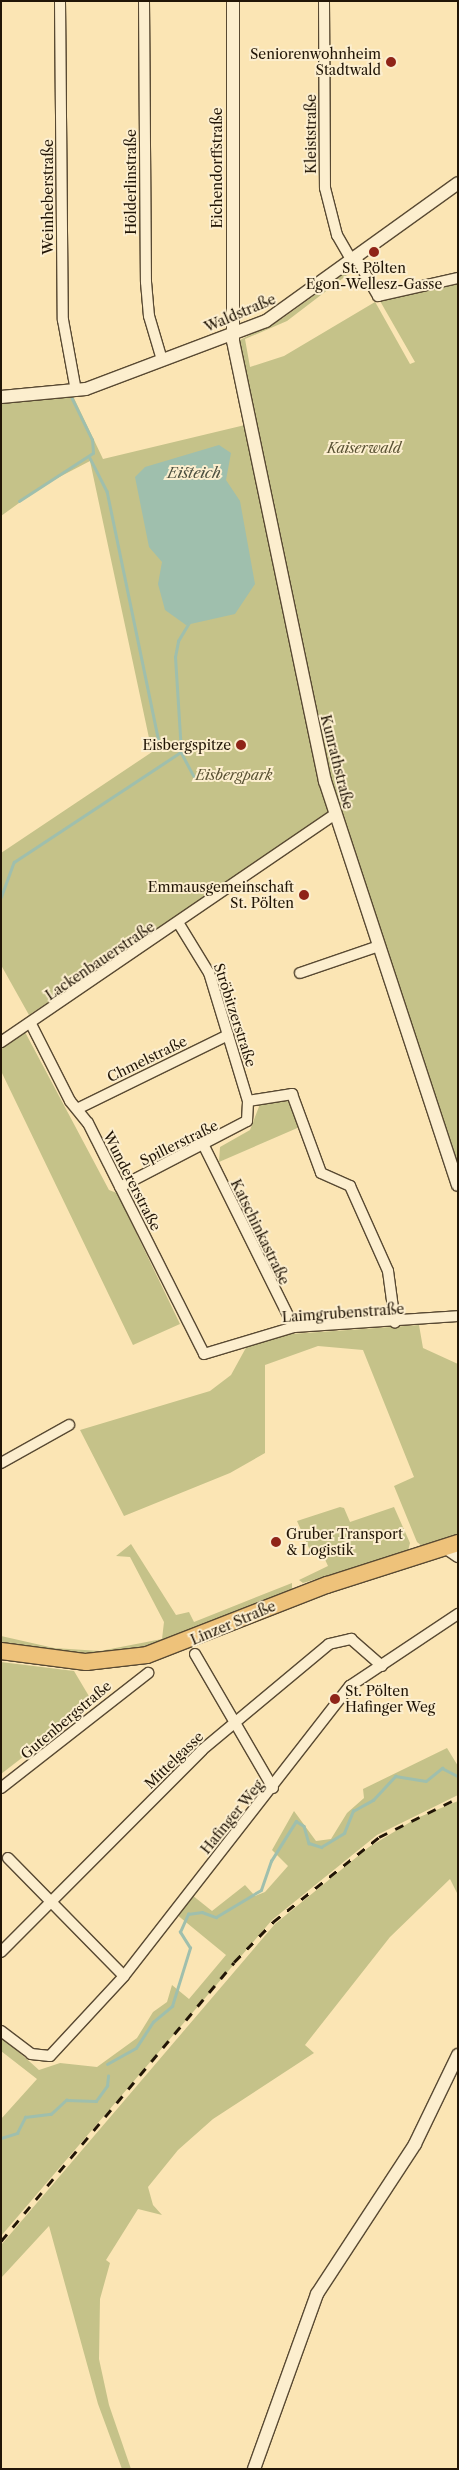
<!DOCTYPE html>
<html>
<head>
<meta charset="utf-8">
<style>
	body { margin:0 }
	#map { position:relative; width:459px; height:2470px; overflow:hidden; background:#fbe5b4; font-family:"Libre Caslon Text",serif }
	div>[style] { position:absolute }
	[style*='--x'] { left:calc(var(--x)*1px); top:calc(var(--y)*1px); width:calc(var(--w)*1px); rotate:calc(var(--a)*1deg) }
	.green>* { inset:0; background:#c5c289 }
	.water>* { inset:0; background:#9fbfad }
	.stream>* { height:2.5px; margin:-1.25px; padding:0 1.25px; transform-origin:1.25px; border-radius:1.25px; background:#9fbfad }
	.roads { filter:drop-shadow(1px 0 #584932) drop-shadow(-1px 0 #584932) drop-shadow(0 1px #584932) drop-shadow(0 -1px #584932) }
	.minor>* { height:10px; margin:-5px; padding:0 5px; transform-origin:5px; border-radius:5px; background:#fceece }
	.tertiary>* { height:12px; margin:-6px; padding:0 6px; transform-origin:6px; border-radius:6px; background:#fceece }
	.primary>* { height:16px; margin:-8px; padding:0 8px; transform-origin:8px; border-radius:8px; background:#eec27a }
	.rail>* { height:2.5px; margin-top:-1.25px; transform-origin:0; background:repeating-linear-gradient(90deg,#211506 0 9px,transparent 0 18px) }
	.dots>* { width:14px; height:14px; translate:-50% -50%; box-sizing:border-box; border:2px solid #fceece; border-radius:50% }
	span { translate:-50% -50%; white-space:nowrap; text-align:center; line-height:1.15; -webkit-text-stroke:4px #fceece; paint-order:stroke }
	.poi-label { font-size:14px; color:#211506 }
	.right { translate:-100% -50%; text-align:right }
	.left { translate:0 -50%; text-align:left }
	.street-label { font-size:14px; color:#211506 }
	.park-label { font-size:14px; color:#5a5234; font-style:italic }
	.water-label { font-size:15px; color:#4d5040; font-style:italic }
	.frame { position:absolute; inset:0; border:2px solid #211506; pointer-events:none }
</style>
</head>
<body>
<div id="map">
	<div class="green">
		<div style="clip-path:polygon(evenodd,355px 266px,410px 364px,415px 362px,380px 301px,458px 282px,458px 1167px,337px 808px,238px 341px,283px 318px,355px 266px,355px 269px,375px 302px,284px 356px,250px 367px,245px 339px,287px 321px,355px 269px)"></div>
		<div style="clip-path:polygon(73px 396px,103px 459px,245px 425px,330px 812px,29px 1015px,1px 965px,1px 853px,152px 752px,90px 461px,44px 485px,1px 516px,1px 401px)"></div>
		<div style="clip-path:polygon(25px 1032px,109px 1190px,117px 1193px,180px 1324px,133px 1345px,1px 1071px,1px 1045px)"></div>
		<div style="clip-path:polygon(288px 1097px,302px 1126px,219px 1162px,220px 1147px,250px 1130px,260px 1104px)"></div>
		<div style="clip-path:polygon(419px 1325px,423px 1348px,458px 1364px,458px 1535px,422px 1546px,417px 1542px,394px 1486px,414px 1477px,363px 1350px,318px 1346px,265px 1365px,265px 1453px,230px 1473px,124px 1516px,80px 1430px,210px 1391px,231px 1375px,248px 1344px,291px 1334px)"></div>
		<div style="clip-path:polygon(340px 1507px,344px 1508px,350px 1522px,394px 1507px,410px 1543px,408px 1551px,303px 1583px,299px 1580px,328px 1566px,321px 1551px,312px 1555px,297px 1521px)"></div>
		<div style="clip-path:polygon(131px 1544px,176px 1615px,189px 1612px,194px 1622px,292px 1583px,292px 1589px,176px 1642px,101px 1657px,1px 1645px,1px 1636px,54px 1648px,100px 1651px,162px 1639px,164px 1622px,130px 1557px,116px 1556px)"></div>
		<div style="clip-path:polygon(1px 1662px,74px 1671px,93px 1703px,1px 1774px)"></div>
		<div style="clip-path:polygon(447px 1748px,458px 1766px,458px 1795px,377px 1835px,272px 1920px,1px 2236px,1px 2119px,37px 2079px,1px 2051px,1px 2036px,39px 2070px,60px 2063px,97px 2067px,137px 2038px,153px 2012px,167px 2002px,172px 1985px,189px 1999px,226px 1955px,176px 1914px,192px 1895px,212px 1911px,245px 1885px,255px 1896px,265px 1892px,288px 1866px,272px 1850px,294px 1811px,316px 1841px,331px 1839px,347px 1813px,364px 1798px,363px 1789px)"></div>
		<div style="clip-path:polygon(458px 1801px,458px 1895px,450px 1879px,390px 1937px,305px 2045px,314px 2053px,213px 2119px,178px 2150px,148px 2187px,153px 2205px,162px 2215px,138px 2209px,106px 2260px,110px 2263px,100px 2299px,99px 2359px,109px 2405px,131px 2469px,122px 2469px,98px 2404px,49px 2226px,1px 2278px,1px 2245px,275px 1924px,369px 1847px,417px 1818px)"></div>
	</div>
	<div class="water">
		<div style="clip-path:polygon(219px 445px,231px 453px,226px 480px,240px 501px,255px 584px,235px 614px,186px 625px,165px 610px,158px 584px,162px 562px,149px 547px,135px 477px,145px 467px)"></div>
	</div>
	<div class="stream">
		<div style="--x:90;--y:458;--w:37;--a:63"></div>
		<div style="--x:107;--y:491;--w:261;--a:78.3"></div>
		<div style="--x:19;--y:501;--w:88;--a:-33"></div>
		<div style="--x:93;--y:453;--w:13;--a:-94"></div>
		<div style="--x:92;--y:440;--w:46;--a:-116"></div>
		<div style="--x:181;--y:752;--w:27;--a:62"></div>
		<div style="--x:1;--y:897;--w:37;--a:-70"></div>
		<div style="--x:14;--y:862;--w:200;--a:-33.4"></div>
		<div style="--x:181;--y:752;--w:95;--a:-93.6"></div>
		<div style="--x:175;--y:657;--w:16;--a:-79"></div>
		<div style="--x:178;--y:641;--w:21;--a:-59"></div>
		<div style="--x:107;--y:2064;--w:33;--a:-29"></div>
		<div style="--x:136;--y:2048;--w:31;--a:-57"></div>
		<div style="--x:153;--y:2022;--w:25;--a:-40"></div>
		<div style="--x:172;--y:2006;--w:61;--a:-72.8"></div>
		<div style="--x:190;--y:1948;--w:19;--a:-122"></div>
		<div style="--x:180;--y:1932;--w:20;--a:-66"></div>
		<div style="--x:188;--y:1914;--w:14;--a:-8"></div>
		<div style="--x:202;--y:1912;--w:15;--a:20"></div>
		<div style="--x:216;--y:1917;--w:52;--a:-31"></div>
		<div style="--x:261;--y:1890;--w:31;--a:-71"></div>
		<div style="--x:271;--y:1861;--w:47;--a:-58"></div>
		<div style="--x:296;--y:1821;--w:9;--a:32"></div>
		<div style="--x:304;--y:1826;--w:18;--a:74"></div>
		<div style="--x:309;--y:1843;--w:13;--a:18"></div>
		<div style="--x:321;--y:1847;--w:27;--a:-31"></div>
		<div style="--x:344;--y:1833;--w:24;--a:-68"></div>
		<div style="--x:353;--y:1811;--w:23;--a:-29"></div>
		<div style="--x:373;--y:1800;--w:33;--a:-47"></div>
		<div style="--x:395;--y:1776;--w:31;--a:9"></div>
		<div style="--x:426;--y:1781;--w:21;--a:-39"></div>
		<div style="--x:442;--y:1768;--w:18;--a:27"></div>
		<div style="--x:1;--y:2138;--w:17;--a:-17"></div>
		<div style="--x:17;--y:2133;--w:18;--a:-63"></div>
		<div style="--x:25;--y:2117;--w:26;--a:-7"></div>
		<div style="--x:51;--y:2114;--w:21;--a:-43"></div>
		<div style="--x:66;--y:2100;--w:30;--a:2"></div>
		<div style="--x:96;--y:2101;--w:19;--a:-54"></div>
		<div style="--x:107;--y:2086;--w:10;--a:-84"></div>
	</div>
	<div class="roads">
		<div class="minor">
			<div style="--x:60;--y:1;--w:319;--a:89.5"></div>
			<div style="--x:63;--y:320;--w:72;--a:79.6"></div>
			<div style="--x:144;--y:1;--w:281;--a:89.6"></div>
			<div style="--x:146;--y:282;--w:34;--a:85"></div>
			<div style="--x:149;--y:316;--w:46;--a:73.5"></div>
			<div style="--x:324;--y:1;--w:187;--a:89.7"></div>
			<div style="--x:325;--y:188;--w:49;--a:75.7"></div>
			<div style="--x:337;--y:235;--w:30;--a:60"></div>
			<div style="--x:356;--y:258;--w:44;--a:59.9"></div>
			<div style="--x:378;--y:296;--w:82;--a:-12.7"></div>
			<div style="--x:300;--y:973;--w:83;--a:-18.9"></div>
			<div style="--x:31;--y:1024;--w:86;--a:63.1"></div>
			<div style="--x:70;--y:1101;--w:28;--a:51"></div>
			<div style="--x:88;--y:1123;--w:258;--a:63.3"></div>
			<div style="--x:204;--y:1354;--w:94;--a:-16.7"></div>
			<div style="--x:294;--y:1327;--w:164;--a:-3.8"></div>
			<div style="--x:1;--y:1042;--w:404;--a:-34.3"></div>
			<div style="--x:248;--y:1101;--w:45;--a:-9"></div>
			<div style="--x:292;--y:1094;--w:84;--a:69.8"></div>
			<div style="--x:321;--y:1173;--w:32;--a:24"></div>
			<div style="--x:350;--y:1186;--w:93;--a:65.9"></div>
			<div style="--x:388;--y:1271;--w:52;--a:82.3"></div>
			<div style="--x:79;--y:1108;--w:166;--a:-26.1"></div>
			<div style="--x:204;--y:1146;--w:202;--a:63.6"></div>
			<div style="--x:120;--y:1187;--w:143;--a:-27.5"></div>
			<div style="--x:247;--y:1121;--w:20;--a:-87"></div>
			<div style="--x:248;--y:1101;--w:134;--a:-106.9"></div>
			<div style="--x:209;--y:973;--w:57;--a:-121.5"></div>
			<div style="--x:1;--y:1463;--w:78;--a:-29.2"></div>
			<div style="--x:195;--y:1654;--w:155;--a:59.8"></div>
			<div style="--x:1;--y:1788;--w:187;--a:-38"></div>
			<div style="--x:8;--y:1858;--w:165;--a:45.5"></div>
			<div style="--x:1;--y:1952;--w:285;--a:-45.1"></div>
			<div style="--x:202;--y:1750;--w:165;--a:-39.8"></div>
			<div style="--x:329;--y:1644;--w:23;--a:-13"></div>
			<div style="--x:351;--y:1639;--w:41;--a:41.1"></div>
			<div style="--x:1;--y:2031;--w:38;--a:37"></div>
			<div style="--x:31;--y:2054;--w:19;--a:6"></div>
			<div style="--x:50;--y:2056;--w:109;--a:-47.2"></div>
			<div style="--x:124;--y:1976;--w:368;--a:-52.1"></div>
			<div style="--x:350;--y:1686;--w:130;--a:-33.7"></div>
		</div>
		<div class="tertiary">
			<div style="--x:233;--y:1;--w:340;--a:90"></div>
			<div style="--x:233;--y:341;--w:450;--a:78.2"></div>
			<div style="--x:325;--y:781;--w:425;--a:71.8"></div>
			<div style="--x:1;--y:397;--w:85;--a:-5.4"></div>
			<div style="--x:86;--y:389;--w:192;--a:-20.7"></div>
			<div style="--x:266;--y:321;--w:236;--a:-35.7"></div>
			<div style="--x:445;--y:1547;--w:16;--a:35"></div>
			<div style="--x:254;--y:2469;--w:186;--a:-70.2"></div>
			<div style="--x:317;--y:2294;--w:179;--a:-56.8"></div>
			<div style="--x:415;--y:2144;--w:99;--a:-64.2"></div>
		</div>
		<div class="primary">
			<div style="--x:1;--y:1651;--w:86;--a:7.4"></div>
			<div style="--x:86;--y:1662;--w:61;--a:-6.5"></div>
			<div style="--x:147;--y:1655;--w:193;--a:-21.3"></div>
			<div style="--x:327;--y:1585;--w:138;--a:-17.8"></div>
		</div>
	</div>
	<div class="rail">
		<div style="--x:1;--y:2241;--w:363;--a:-50.1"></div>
		<div style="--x:234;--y:1962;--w:56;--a:-45.7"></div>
		<div style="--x:273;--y:1922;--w:136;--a:-38.7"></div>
		<div style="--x:379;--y:1837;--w:88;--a:-26.3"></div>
	</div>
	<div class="dots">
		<div style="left:391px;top:62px;background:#8f2418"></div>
		<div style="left:374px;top:252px;background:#8f2418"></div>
		<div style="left:241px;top:745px;background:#8f2418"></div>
		<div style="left:304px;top:895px;background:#8f2418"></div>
		<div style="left:276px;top:1542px;background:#8f2418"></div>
		<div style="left:335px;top:1699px;background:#8f2418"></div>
	</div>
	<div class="poi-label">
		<span class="right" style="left:381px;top:62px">Seniorenwohnheim<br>Stadtwald</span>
		<span style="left:374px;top:276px">St. Pölten<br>Egon-Wellesz-Gasse</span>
		<span class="right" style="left:231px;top:745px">Eisbergspitze</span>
		<span class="right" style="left:294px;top:895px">Emmausgemeinschaft<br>St. Pölten</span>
		<span class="left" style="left:286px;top:1542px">Gruber Transport<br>&amp; Logistik</span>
		<span class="left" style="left:345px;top:1699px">St. Pölten<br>Hafinger Weg</span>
	</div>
	<div class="street-label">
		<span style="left:311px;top:134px;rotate:-90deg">Kleiststraße</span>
		<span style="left:217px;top:168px;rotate:-90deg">Eichendorffstraße</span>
		<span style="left:131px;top:182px;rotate:-90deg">Hölderlinstraße</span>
		<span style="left:48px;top:197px;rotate:-90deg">Weinheberstraße</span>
		<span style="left:240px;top:313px;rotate:-23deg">Waldstraße</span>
		<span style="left:337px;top:762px;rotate:76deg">Kunrathstraße</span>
		<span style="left:100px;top:961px;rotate:-34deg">Lackenbauerstraße</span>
		<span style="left:235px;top:1015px;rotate:72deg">Ströbitzerstraße</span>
		<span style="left:147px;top:1059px;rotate:-26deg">Chmelstraße</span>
		<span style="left:179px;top:1143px;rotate:-26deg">Spillerstraße</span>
		<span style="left:132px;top:1181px;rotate:63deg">Wundererstraße</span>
		<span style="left:260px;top:1232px;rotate:64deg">Katschinkastraße</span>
		<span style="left:343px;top:1313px;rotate:-4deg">Laimgrubenstraße</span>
		<span style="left:233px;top:1623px;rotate:-23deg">Linzer Straße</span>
		<span style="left:66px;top:1720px;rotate:-40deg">Gutenbergstraße</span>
		<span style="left:174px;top:1760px;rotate:-44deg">Mittelgasse</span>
		<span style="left:232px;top:1817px;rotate:-51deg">Hafinger Weg</span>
	</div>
	<div class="park-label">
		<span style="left:364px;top:448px">Kaiserwald</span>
		<span style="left:234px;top:775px">Eisbergpark</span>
	</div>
	<div class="water-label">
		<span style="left:194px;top:473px">Eisteich</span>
	</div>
	<div class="frame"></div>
</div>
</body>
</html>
